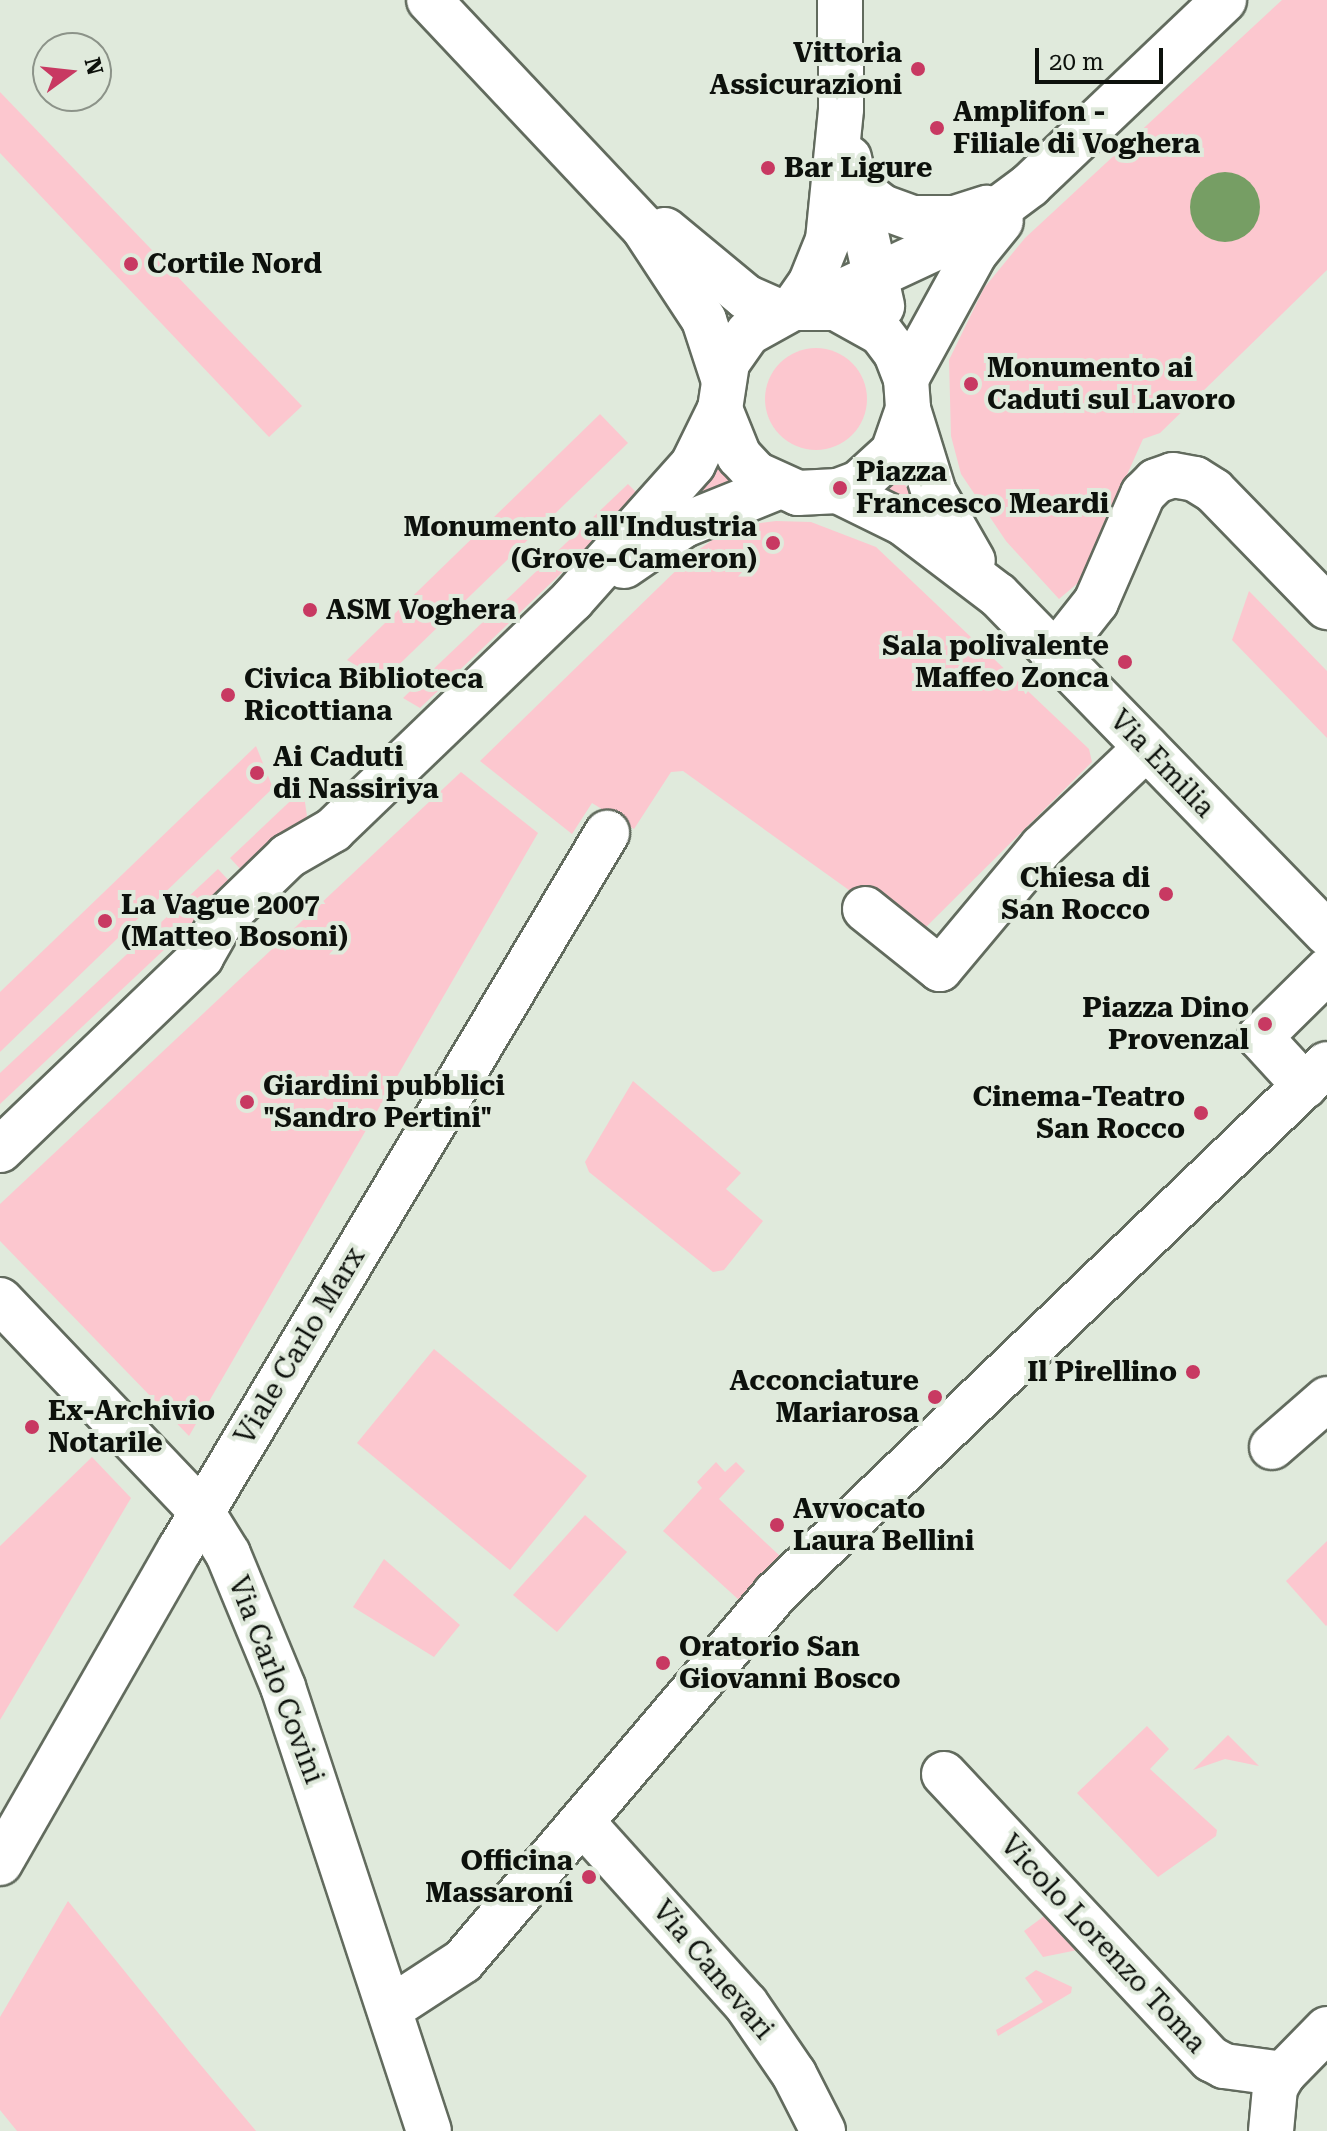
<!DOCTYPE html>
<html>
<head>
<meta charset="utf-8">
<style>
	body { margin:0 }
	#map { position:relative; width:1327px; height:2131px; overflow:hidden; background:#e0eadc; font-family:"Roboto Serif",serif }
	div>[style] { position:absolute }
	[style*='--x'] { left:calc(var(--x)*1px); top:calc(var(--y)*1px); width:calc(var(--w)*1px); rotate:calc(var(--a)*1deg) }
	.green>* { inset:0; background:#fcc7cf }
	.round { border-radius:50% }
	.water>* { inset:0; background:#769e64 }
	.roads { filter:drop-shadow(2px 0 #626b5e) drop-shadow(-2px 0 #626b5e) drop-shadow(0 2px #626b5e) drop-shadow(0 -2px #626b5e) }
	.minor>* { height:44px; margin:-22px; padding:0 22px; transform-origin:22px; border-radius:22px; background:#fff }
	.dots>* { width:22px; height:22px; translate:-50% -50%; box-sizing:border-box; border:4px solid #e0eadc; border-radius:50% }
	span { translate:-50% -50%; white-space:nowrap; text-align:center; line-height:1.15; -webkit-text-stroke:8px #e0eadc; paint-order:stroke }
	.poi-label { font-size:28px; color:#0d110c; font-weight:700 }
	.right { translate:-100% -50%; text-align:right }
	.left { translate:0 -50%; text-align:left }
	.street-label { font-size:28px; color:#0d110c }
	.north { position:absolute; left:32px; top:32px; width:80px; height:80px; box-sizing:border-box; background:#e0eadc; border:2px solid #8c9389; border-radius:50%; rotate:75deg; font-size:22px; font-weight:700; line-height:32px; text-align:center; color:#0d110c }
	.north::after { content:''; display:block; margin:auto; width:28px; height:36px; background:#c83962; clip-path:polygon(50% 0,100% 100%,50% 72%,0 100%) }
	.scale { position:absolute; left:1035px; top:48px; width:128px; height:36px; box-sizing:border-box; border:4px solid #0d110c; border-top:0; padding-left:10px; font-size:24px; line-height:28px; white-space:nowrap; color:#0d110c; -webkit-text-stroke:6px #e0eadc; paint-order:stroke }
</style>
</head>
<body>
<div id="map">
	<div class="green">
		<div style="clip-path:polygon(1282px 0,1327px 0,1327px 270px,1160px 433px,1143px 439px,1079px 582px,1059px 599px,1006px 541px,961px 474px,951px 436px,949px 360px,984px 288px,1025px 238px)"></div>
		<div style="clip-path:polygon(0 92px,302px 406px,269px 437px,0 153px)"></div>
		<div class="round" style="left:765px;top:348px;width:102px;height:102px"></div>
		<div style="clip-path:polygon(600px 414px,628px 443px,382px 681px,347px 660px)"></div>
		<div style="clip-path:polygon(713px 455px,734px 476px,732px 481px,685px 512px)"></div>
		<div style="clip-path:polygon(906px 471px,944px 529px,881px 495px)"></div>
		<div style="clip-path:polygon(628px 484px,641px 497px,420px 708px,403px 698px)"></div>
		<div style="clip-path:polygon(776px 521px,811px 522px,876px 547px,1089px 749px,1092px 762px,921px 932px,881px 913px,683px 771px,671px 772px,634px 829px,592px 803px,572px 834px,480px 761px,694px 553px,731px 527px)"></div>
		<div style="clip-path:polygon(1249px 591px,1327px 671px,1327px 738px,1232px 640px)"></div>
		<div style="clip-path:polygon(256px 746px,273px 788px,0 1052px,0 992px)"></div>
		<div style="clip-path:polygon(461px 772px,538px 833px,189px 1436px,0 1241px,0 1204px)"></div>
		<div style="clip-path:polygon(303px 789px,307px 816px,245px 874px,230px 858px)"></div>
		<div style="clip-path:polygon(218px 869px,233px 885px,0 1104px,0 1073px)"></div>
		<div style="clip-path:polygon(633px 1081px,741px 1173px,726px 1189px,763px 1221px,724px 1270px,713px 1272px,589px 1172px,585px 1162px)"></div>
		<div style="clip-path:polygon(434px 1349px,587px 1476px,510px 1570px,357px 1443px)"></div>
		<div style="clip-path:polygon(92px 1457px,131px 1498px,0 1720px,0 1546px)"></div>
		<div style="clip-path:polygon(716px 1462px,725px 1472px,736px 1462px,745px 1471px,719px 1499px,780px 1556px,739px 1600px,663px 1531px,702px 1488px,697px 1482px)"></div>
		<div style="clip-path:polygon(585px 1515px,627px 1552px,557px 1632px,513px 1595px)"></div>
		<div style="clip-path:polygon(1327px 1541px,1327px 1625px,1326px 1626px,1286px 1581px)"></div>
		<div style="clip-path:polygon(384px 1559px,460px 1625px,434px 1657px,353px 1607px)"></div>
		<div style="clip-path:polygon(1147px 1726px,1169px 1749px,1150px 1769px,1217px 1830px,1216px 1836px,1158px 1877px,1077px 1793px)"></div>
		<div style="clip-path:polygon(1228px 1735px,1259px 1766px,1225px 1759px,1193px 1770px)"></div>
		<div style="clip-path:polygon(68px 1901px,189px 2051px,256px 2131px,17px 2131px,0 2110px,0 2017px)"></div>
		<div style="clip-path:polygon(1055px 1908px,1092px 1947px,1043px 1957px,1024px 1931px)"></div>
		<div style="clip-path:polygon(1036px 1970px,1072px 1987px,1071px 1993px,998px 2036px,996px 2030px,1043px 2002px,1025px 1978px)"></div>
	</div>
	<div class="water">
		<div class="round" style="left:1190px;top:172px;width:70px;height:70px"></div>
	</div>
	<div class="roads">
		<div class="minor">
			<div style="--x:429;--y:0;--w:312;--a:46.7"></div>
			<div style="--x:643;--y:227;--w:111;--a:56.7"></div>
			<div style="--x:704;--y:320;--w:61;--a:71.9"></div>
			<div style="--x:849;--y:158;--w:152;--a:77.4"></div>
			<div style="--x:854;--y:185;--w:36;--a:38"></div>
			<div style="--x:882;--y:207;--w:33;--a:20"></div>
			<div style="--x:913;--y:218;--w:42;--a:0"></div>
			<div style="--x:955;--y:218;--w:33;--a:-18"></div>
			<div style="--x:665;--y:230;--w:105;--a:39.6"></div>
			<div style="--x:746;--y:297;--w:36;--a:24"></div>
			<div style="--x:811;--y:306;--w:168;--a:-25"></div>
			<div style="--x:963;--y:235;--w:84;--a:-36.7"></div>
			<div style="--x:1030;--y:185;--w:268;--a:-43.6"></div>
			<div style="--x:793;--y:308;--w:32;--a:-55"></div>
			<div style="--x:811;--y:282;--w:45;--a:-68"></div>
			<div style="--x:828;--y:240;--w:132;--a:-84.3"></div>
			<div style="--x:841;--y:109;--w:109;--a:-90.5"></div>
			<div style="--x:906;--y:379;--w:144;--a:-61.3"></div>
			<div style="--x:975;--y:253;--w:41;--a:-50.9"></div>
			<div style="--x:908;--y:409;--w:88;--a:72.8"></div>
			<div style="--x:934;--y:493;--w:78;--a:60.2"></div>
			<div style="--x:838;--y:491;--w:72;--a:26.2"></div>
			<div style="--x:903;--y:523;--w:119;--a:37.2"></div>
			<div style="--x:998;--y:595;--w:472;--a:45.8"></div>
			<div style="--x:624;--y:566;--w:73;--a:-34.3"></div>
			<div style="--x:684;--y:525;--w:101;--a:-22"></div>
			<div style="--x:1055;--y:654;--w:66;--a:-51.7"></div>
			<div style="--x:1096;--y:602;--w:118;--a:-66.5"></div>
			<div style="--x:1143;--y:494;--w:18;--a:-45"></div>
			<div style="--x:1156;--y:481;--w:18;--a:-19"></div>
			<div style="--x:1173;--y:475;--w:22;--a:10"></div>
			<div style="--x:1195;--y:479;--w:22;--a:32"></div>
			<div style="--x:1214;--y:491;--w:162;--a:45.8"></div>
			<div style="--x:865;--y:909;--w:96;--a:38.7"></div>
			<div style="--x:940;--y:969;--w:159;--a:-50.1"></div>
			<div style="--x:1042;--y:847;--w:144;--a:-43.6"></div>
			<div style="--x:1305;--y:1086;--w:67;--a:-132.6"></div>
			<div style="--x:1260;--y:1037;--w:94;--a:-44.6"></div>
			<div style="--x:0;--y:1150;--w:279;--a:-43.8"></div>
			<div style="--x:201;--y:957;--w:43;--a:-60.4"></div>
			<div style="--x:222;--y:920;--w:92;--a:-44.1"></div>
			<div style="--x:288;--y:856;--w:52;--a:-30"></div>
			<div style="--x:333;--y:830;--w:332;--a:-43.9"></div>
			<div style="--x:572;--y:600;--w:182;--a:-48.3"></div>
			<div style="--x:693;--y:464;--w:61;--a:-63.9"></div>
			<div style="--x:720;--y:409;--w:47;--a:-81.3"></div>
			<div style="--x:727;--y:363;--w:37;--a:-55"></div>
			<div style="--x:748;--y:333;--w:51;--a:-29.1"></div>
			<div style="--x:793;--y:308;--w:43;--a:0"></div>
			<div style="--x:836;--y:308;--w:51;--a:29.1"></div>
			<div style="--x:881;--y:333;--w:25;--a:53"></div>
			<div style="--x:896;--y:353;--w:28;--a:69"></div>
			<div style="--x:906;--y:379;--w:30;--a:86"></div>
			<div style="--x:908;--y:409;--w:46;--a:109.2"></div>
			<div style="--x:893;--y:452;--w:46;--a:137.6"></div>
			<div style="--x:859;--y:483;--w:22;--a:159"></div>
			<div style="--x:838;--y:491;--w:40;--a:177.1"></div>
			<div style="--x:798;--y:493;--w:46;--a:-155.7"></div>
			<div style="--x:756;--y:474;--w:25;--a:-133"></div>
			<div style="--x:739;--y:456;--w:51;--a:-112"></div>
			<div style="--x:0;--y:1300;--w:293;--a:46.4"></div>
			<div style="--x:202;--y:1512;--w:49;--a:58.2"></div>
			<div style="--x:228;--y:1554;--w:144;--a:67.5"></div>
			<div style="--x:283;--y:1687;--w:467;--a:71.8"></div>
			<div style="--x:1272;--y:1447;--w:73;--a:-41.1"></div>
			<div style="--x:944;--y:1774;--w:391;--a:46.9"></div>
			<div style="--x:1211;--y:2059;--w:15;--a:28"></div>
			<div style="--x:1224;--y:2066;--w:60;--a:7.7"></div>
			<div style="--x:582;--y:1822;--w:245;--a:48"></div>
			<div style="--x:746;--y:2004;--w:85;--a:55.6"></div>
			<div style="--x:794;--y:2074;--w:64;--a:63"></div>
			<div style="--x:0;--y:1863;--w:362;--a:-60.2"></div>
			<div style="--x:180;--y:1549;--w:834;--a:-59.19"></div>
			<div style="--x:391;--y:2008;--w:86;--a:-33.1"></div>
			<div style="--x:463;--y:1961;--w:482;--a:-49.6"></div>
			<div style="--x:775;--y:1594;--w:765;--a:-43.84"></div>
			<div style="--x:1271;--y:2131;--w:43;--a:-84.7"></div>
			<div style="--x:1275;--y:2088;--w:16;--a:-60"></div>
			<div style="--x:1283;--y:2074;--w:63;--a:-45.6"></div>
		</div>
	</div>
	<div class="dots">
		<div style="left:918px;top:69px;background:#c83962"></div>
		<div style="left:937px;top:128px;background:#c83962"></div>
		<div style="left:768px;top:168px;background:#c83962"></div>
		<div style="left:131px;top:264px;background:#c83962"></div>
		<div style="left:971px;top:384px;background:#c83962"></div>
		<div style="left:840px;top:488px;background:#c83962"></div>
		<div style="left:773px;top:543px;background:#c83962"></div>
		<div style="left:310px;top:610px;background:#c83962"></div>
		<div style="left:1125px;top:662px;background:#c83962"></div>
		<div style="left:228px;top:695px;background:#c83962"></div>
		<div style="left:257px;top:773px;background:#c83962"></div>
		<div style="left:1166px;top:894px;background:#c83962"></div>
		<div style="left:105px;top:921px;background:#c83962"></div>
		<div style="left:1265px;top:1024px;background:#c83962"></div>
		<div style="left:247px;top:1102px;background:#c83962"></div>
		<div style="left:1201px;top:1113px;background:#c83962"></div>
		<div style="left:1193px;top:1372px;background:#c83962"></div>
		<div style="left:935px;top:1397px;background:#c83962"></div>
		<div style="left:32px;top:1427px;background:#c83962"></div>
		<div style="left:777px;top:1525px;background:#c83962"></div>
		<div style="left:663px;top:1663px;background:#c83962"></div>
		<div style="left:589px;top:1877px;background:#c83962"></div>
	</div>
	<div class="poi-label">
		<span class="right" style="left:902px;top:69px">Vittoria<br>Assicurazioni</span>
		<span class="left" style="left:953px;top:128px">Amplifon -<br>Filiale di Voghera</span>
		<span class="left" style="left:784px;top:168px">Bar Ligure</span>
		<span class="left" style="left:147px;top:264px">Cortile Nord</span>
		<span class="left" style="left:987px;top:384px">Monumento ai<br>Caduti sul Lavoro</span>
		<span class="left" style="left:856px;top:488px">Piazza<br>Francesco Meardi</span>
		<span class="right" style="left:757px;top:543px">Monumento all'Industria<br>(Grove-Cameron)</span>
		<span class="left" style="left:326px;top:610px">ASM Voghera</span>
		<span class="right" style="left:1109px;top:662px">Sala polivalente<br>Maffeo Zonca</span>
		<span class="left" style="left:244px;top:695px">Civica Biblioteca<br>Ricottiana</span>
		<span class="left" style="left:273px;top:773px">Ai Caduti<br>di Nassiriya</span>
		<span class="right" style="left:1150px;top:894px">Chiesa di<br>San Rocco</span>
		<span class="left" style="left:121px;top:921px">La Vague 2007<br>(Matteo Bosoni)</span>
		<span class="right" style="left:1249px;top:1024px">Piazza Dino<br>Provenzal</span>
		<span class="left" style="left:263px;top:1102px">Giardini pubblici<br>"Sandro Pertini"</span>
		<span class="right" style="left:1185px;top:1113px">Cinema-Teatro<br>San Rocco</span>
		<span class="right" style="left:1177px;top:1372px">Il Pirellino</span>
		<span class="right" style="left:919px;top:1397px">Acconciature<br>Mariarosa</span>
		<span class="left" style="left:48px;top:1427px">Ex-Archivio<br>Notarile</span>
		<span class="left" style="left:793px;top:1525px">Avvocato<br>Laura Bellini</span>
		<span class="left" style="left:679px;top:1663px">Oratorio San<br>Giovanni Bosco</span>
		<span class="right" style="left:573px;top:1877px">Officina<br>Massaroni</span>
	</div>
	<div class="street-label">
		<span style="left:1162px;top:764px;rotate:46deg">Via Emilia</span>
		<span style="left:300px;top:1346px;rotate:-59deg">Viale Carlo Marx</span>
		<span style="left:276px;top:1680px;rotate:69deg">Via Carlo Covini</span>
		<span style="left:1103px;top:1944px;rotate:47deg">Vicolo Lorenzo Toma</span>
		<span style="left:713px;top:1970px;rotate:50deg">Via Canevari</span>
	</div>
	<div class="north">N</div>
	<div class="scale">20 m</div>
</div>
</body>
</html>
